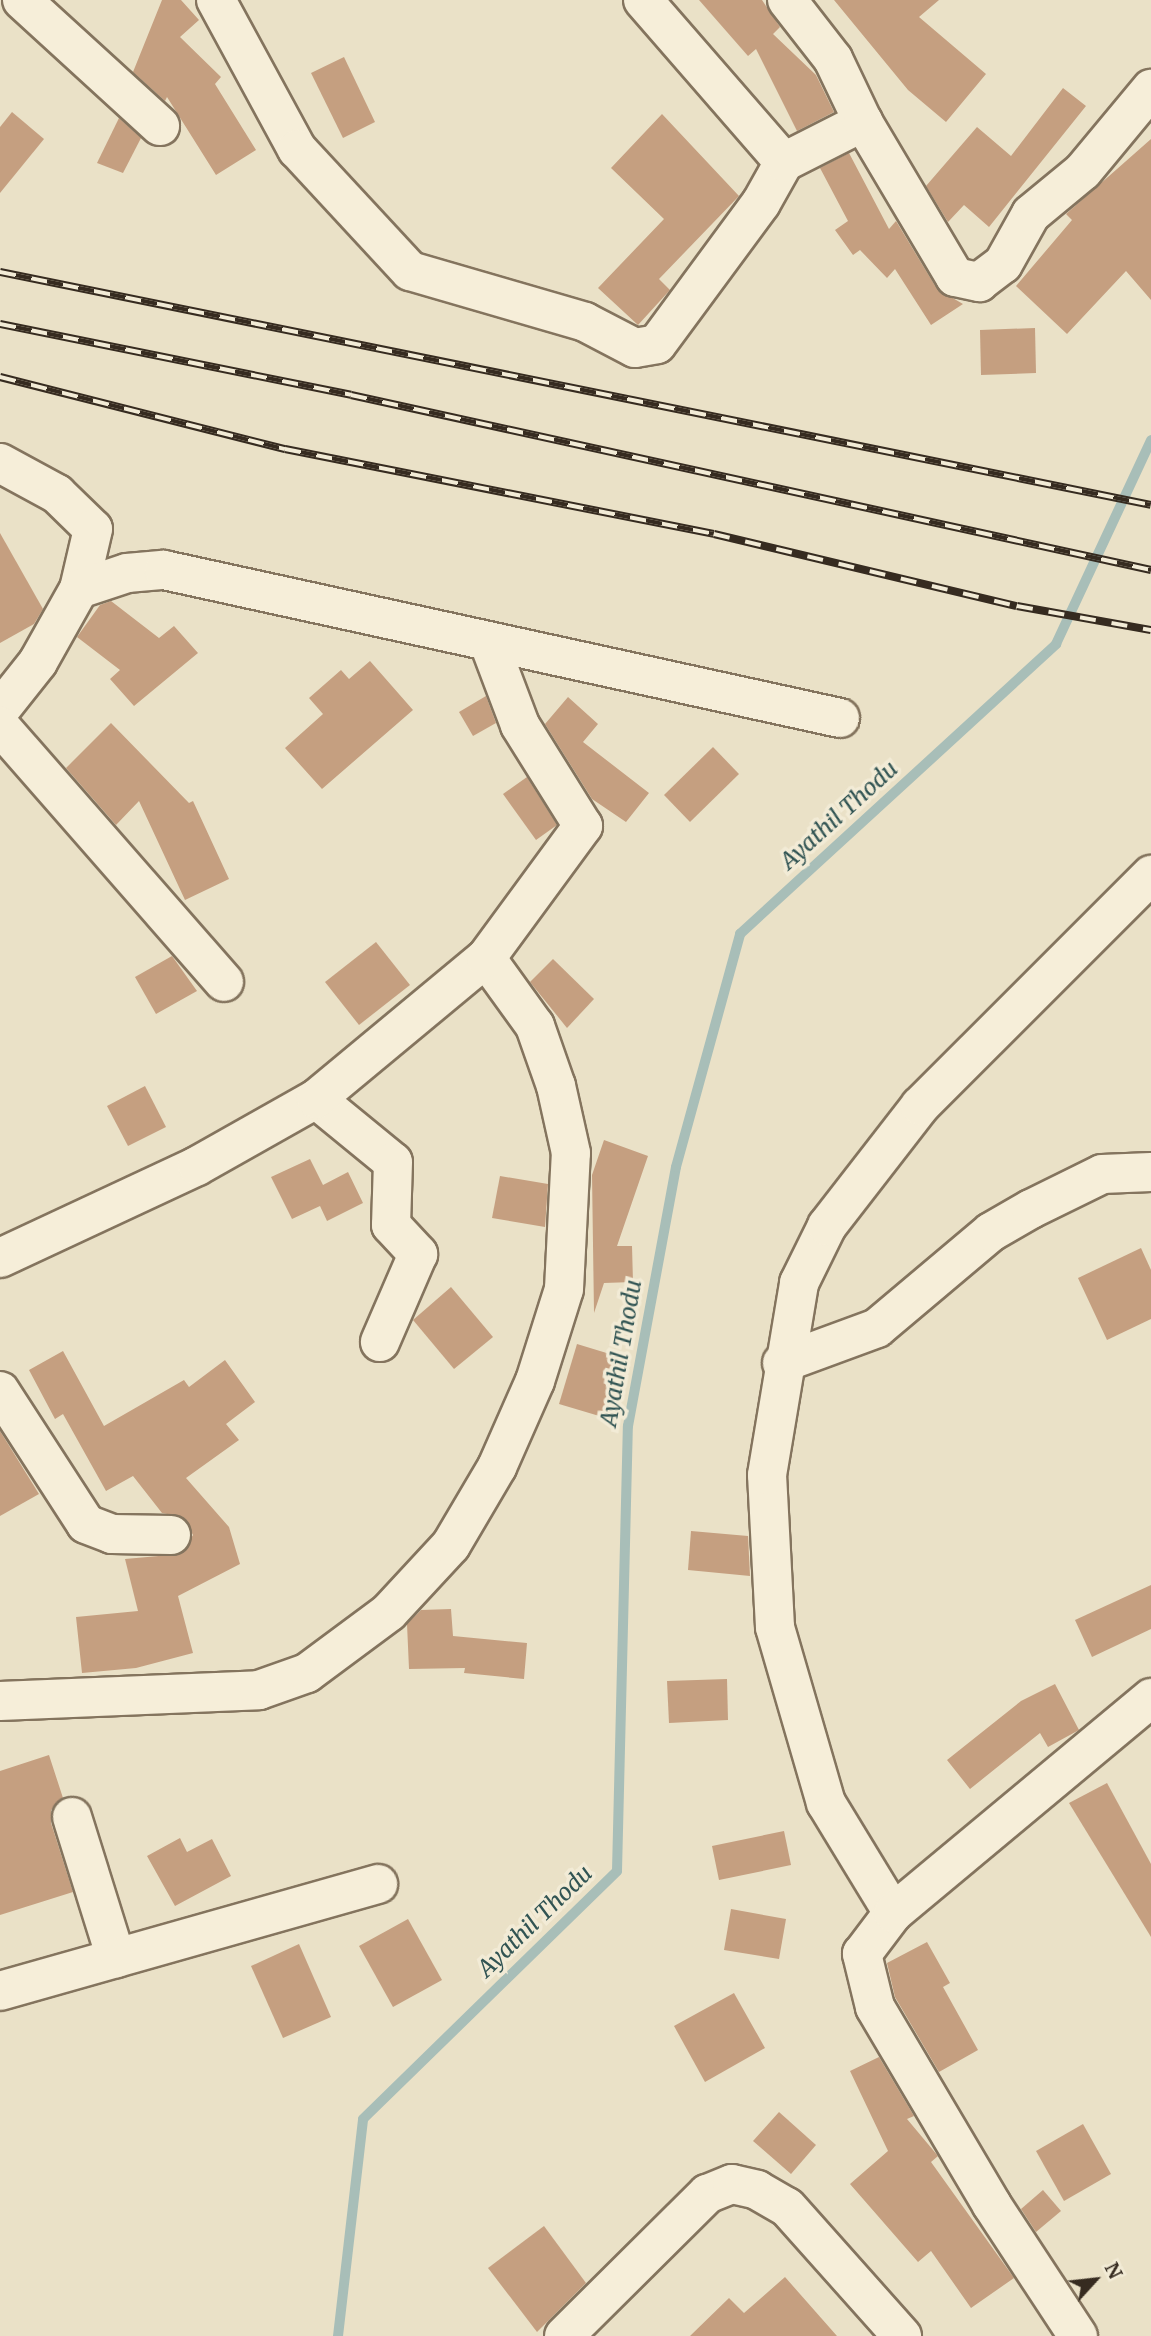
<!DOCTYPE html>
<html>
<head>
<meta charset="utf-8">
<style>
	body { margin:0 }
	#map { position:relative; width:1151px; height:2336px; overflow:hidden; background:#eae1c7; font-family:Merriweather,serif }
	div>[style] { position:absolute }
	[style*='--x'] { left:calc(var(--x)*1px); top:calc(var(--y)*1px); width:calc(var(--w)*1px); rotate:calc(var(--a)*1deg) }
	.stream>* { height:10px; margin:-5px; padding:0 5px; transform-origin:5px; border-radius:5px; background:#a8beb8 }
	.building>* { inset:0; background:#c59f80 }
	.roads { filter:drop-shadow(2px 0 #84745e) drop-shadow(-2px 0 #84745e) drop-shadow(0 2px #84745e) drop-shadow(0 -2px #84745e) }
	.minor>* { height:38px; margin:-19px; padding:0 19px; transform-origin:19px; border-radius:19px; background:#f6eed9 }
	.rail>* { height:8px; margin-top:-4px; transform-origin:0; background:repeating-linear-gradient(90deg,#f2ebd6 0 16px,#362b20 0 32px); box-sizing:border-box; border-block:2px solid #362b20 }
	span { translate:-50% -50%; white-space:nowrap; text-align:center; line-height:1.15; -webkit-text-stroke:7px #f2ebd6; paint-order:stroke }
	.water-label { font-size:23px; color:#315453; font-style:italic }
	.north { position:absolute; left:1060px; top:2245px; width:70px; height:70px; -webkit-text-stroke:5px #f2ebd6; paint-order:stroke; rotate:63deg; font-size:19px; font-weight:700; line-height:28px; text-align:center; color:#362b20 }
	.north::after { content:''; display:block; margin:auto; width:24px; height:32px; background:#362b20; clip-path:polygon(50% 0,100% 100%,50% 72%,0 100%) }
</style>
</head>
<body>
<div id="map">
	<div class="stream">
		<div style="--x:338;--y:2336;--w:218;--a:-83.4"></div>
		<div style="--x:363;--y:2119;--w:355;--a:-44.3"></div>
		<div style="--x:617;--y:1871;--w:445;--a:-88.6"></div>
		<div style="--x:628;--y:1426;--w:263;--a:-79.5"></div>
		<div style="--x:676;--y:1167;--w:242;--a:-74.6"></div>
		<div style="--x:740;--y:934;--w:429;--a:-42.5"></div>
		<div style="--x:1056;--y:644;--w:225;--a:-65"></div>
	</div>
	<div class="building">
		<div style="clip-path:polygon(162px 0,181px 0,199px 20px,180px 37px,221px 77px,215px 84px,256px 150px,216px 175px,167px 97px,165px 101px,133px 72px)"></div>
		<div style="clip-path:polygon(699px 0,762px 0,780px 27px,773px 34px,816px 75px,834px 112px,797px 131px,756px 49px,748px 56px)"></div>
		<div style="clip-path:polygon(834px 0,939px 0,919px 17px,986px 74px,946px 122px,908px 90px)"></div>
		<div style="clip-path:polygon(344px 57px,375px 122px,343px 138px,311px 73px)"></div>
		<div style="clip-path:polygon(1063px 88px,1086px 106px,989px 227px,964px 205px,948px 222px,926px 186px,977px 127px,1011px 156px)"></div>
		<div style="clip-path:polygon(12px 112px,44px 139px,0 193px,0 127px)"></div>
		<div style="clip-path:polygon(662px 114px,739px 196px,659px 279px,670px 290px,638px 325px,598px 288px,664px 219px,611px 168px)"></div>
		<div style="clip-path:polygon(119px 118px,141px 138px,123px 173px,97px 163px)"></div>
		<div style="clip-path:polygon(1151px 139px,1151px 300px,1126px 271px,1067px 334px,1016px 286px,1072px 220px,1066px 214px)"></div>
		<div style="clip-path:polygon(849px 153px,889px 229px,896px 221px,937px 289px,963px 304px,931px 325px,895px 269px,887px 278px,860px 250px,853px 255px,835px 230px,848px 221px,820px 168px)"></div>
		<div style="clip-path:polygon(1035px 328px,1036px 373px,981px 375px,980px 330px)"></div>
		<div style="clip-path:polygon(0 533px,43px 609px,34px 624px,0 643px)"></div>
		<div style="clip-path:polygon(111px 601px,159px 638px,174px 626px,198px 653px,134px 706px,110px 679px,120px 670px,77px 637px,100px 605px)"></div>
		<div style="clip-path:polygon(370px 661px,413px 710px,322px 789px,285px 748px,323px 714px,309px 698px,341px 670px,349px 679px)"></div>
		<div style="clip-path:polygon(486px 696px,496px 723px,473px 736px,459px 712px)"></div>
		<div style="clip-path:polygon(568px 697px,598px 724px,583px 742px,649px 793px,626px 822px,592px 799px,545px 724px)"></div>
		<div style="clip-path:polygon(111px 723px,189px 803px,193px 801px,229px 879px,185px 900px,139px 801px,116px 825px,66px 768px)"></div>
		<div style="clip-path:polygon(713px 747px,739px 774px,690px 822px,664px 795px)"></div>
		<div style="clip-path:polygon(527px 777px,557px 825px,536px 840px,503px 794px)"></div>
		<div style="clip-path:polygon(376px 942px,410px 985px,359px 1025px,325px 982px)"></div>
		<div style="clip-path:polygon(172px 956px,197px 991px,156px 1014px,135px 977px)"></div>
		<div style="clip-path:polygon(553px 959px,594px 999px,567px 1028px,530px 982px)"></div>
		<div style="clip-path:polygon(145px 1086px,166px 1127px,128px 1146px,107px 1106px)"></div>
		<div style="clip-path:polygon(604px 1140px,648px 1156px,617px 1246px,632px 1246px,633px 1282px,604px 1283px,594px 1313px,592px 1175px)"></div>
		<div style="clip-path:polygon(310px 1159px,323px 1185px,348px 1172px,363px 1203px,327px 1221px,320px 1206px,292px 1219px,271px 1177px)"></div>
		<div style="clip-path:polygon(500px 1176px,548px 1184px,545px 1227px,492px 1218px)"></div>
		<div style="clip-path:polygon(1141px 1248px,1151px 1270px,1151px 1319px,1107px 1340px,1078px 1278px)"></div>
		<div style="clip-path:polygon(451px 1287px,493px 1337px,454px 1369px,413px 1320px)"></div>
		<div style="clip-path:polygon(577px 1344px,623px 1358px,606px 1418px,559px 1404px)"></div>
		<div style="clip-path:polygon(63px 1351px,104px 1426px,184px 1380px,189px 1387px,225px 1360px,255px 1402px,226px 1424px,239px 1440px,186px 1478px,229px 1527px,240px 1564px,178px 1596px,193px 1653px,136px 1668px,82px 1673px,76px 1617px,138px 1611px,125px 1559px,181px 1554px,193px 1535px,183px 1517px,162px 1513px,133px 1476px,106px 1491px,63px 1414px,55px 1419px,29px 1370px)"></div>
		<div style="clip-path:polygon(0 1431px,39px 1494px,0 1516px)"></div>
		<div style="clip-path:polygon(691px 1531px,748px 1536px,750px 1576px,688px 1570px)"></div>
		<div style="clip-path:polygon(1151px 1585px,1151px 1629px,1092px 1657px,1075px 1620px)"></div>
		<div style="clip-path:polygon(451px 1609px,453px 1636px,527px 1643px,524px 1679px,464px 1673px,465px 1668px,409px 1669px,407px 1624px,421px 1610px)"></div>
		<div style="clip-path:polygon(727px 1679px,728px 1720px,669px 1723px,667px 1681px)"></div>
		<div style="clip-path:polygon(1055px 1684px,1079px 1730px,1048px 1747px,1040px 1733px,970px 1789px,947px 1760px,1021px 1701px)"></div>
		<div style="clip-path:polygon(49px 1755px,63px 1798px,51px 1810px,51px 1823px,73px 1892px,0 1915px,0 1771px)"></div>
		<div style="clip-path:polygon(1107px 1783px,1151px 1864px,1151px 1937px,1069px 1803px)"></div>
		<div style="clip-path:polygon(784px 1831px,791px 1865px,719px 1880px,712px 1846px)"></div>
		<div style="clip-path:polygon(180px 1838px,187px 1852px,212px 1839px,231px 1876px,175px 1906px,147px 1856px)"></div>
		<div style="clip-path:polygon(731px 1909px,786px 1919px,779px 1959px,724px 1950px)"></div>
		<div style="clip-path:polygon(408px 1919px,442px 1980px,393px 2007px,359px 1946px)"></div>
		<div style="clip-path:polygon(927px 1942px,950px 1983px,943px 1987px,978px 2050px,939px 2072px,895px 1997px,887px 1963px)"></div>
		<div style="clip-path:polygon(299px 1944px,331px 2017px,283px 2038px,251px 1966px)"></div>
		<div style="clip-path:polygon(734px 1993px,765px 2048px,705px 2082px,674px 2026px)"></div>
		<div style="clip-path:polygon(879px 2057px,914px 2116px,907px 2119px,938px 2156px,931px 2162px,1014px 2278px,971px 2308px,931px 2251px,918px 2262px,850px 2184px,888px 2151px,850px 2071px)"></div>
		<div style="clip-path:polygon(779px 2112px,816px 2145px,791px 2174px,753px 2141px)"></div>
		<div style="clip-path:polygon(1083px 2124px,1111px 2174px,1064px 2201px,1036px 2151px)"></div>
		<div style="clip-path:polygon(1043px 2190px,1061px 2211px,1036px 2232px,1021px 2209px)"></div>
		<div style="clip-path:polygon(544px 2226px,586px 2283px,537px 2332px,488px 2268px)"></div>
		<div style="clip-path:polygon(785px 2277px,837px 2336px,690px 2336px,729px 2298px,744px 2313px)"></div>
	</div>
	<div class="roads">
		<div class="minor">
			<div style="--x:22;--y:0;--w:187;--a:42.4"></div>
			<div style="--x:216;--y:0;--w:170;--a:61.5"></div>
			<div style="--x:297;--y:149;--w:166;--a:47.2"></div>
			<div style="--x:410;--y:271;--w:182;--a:16.2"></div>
			<div style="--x:585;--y:322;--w:56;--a:27.5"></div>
			<div style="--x:635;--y:348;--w:22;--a:-10"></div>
			<div style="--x:657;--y:344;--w:175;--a:-53.6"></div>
			<div style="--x:761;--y:203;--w:47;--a:-60.7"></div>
			<div style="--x:784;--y:162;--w:89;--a:-26.9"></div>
			<div style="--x:643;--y:0;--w:215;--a:49"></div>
			<div style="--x:787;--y:0;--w:75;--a:52.1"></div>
			<div style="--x:833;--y:59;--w:70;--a:64.5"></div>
			<div style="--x:863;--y:122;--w:180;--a:59.3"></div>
			<div style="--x:955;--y:277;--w:25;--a:12"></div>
			<div style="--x:979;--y:282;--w:30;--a:-37"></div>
			<div style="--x:1003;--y:264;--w:57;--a:-60.8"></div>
			<div style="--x:1031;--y:214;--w:67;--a:-39.6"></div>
			<div style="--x:1083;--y:171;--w:107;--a:-50.3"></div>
			<div style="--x:0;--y:463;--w:65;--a:28.5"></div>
			<div style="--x:57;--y:494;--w:50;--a:44.2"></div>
			<div style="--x:93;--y:529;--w:62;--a:103.1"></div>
			<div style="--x:0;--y:710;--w:61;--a:-51.6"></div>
			<div style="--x:38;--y:662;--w:84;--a:-60.7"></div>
			<div style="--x:79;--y:589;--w:51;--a:-18.4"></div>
			<div style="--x:127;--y:573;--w:37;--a:-5"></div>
			<div style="--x:164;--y:570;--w:692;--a:12.35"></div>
			<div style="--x:0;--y:726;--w:340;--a:48.8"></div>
			<div style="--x:316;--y:1099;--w:99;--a:39.3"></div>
			<div style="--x:393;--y:1162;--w:63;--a:91.8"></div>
			<div style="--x:391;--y:1225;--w:40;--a:47"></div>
			<div style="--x:418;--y:1254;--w:96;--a:113.4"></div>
			<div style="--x:0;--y:1258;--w:217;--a:-25"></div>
			<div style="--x:197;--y:1166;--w:137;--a:-29.4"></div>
			<div style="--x:316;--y:1099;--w:221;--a:-39.7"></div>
			<div style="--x:782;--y:1363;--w:101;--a:-20.2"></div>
			<div style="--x:877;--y:1328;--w:149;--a:-40.1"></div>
			<div style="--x:991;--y:1232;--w:46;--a:-29.9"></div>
			<div style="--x:1031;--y:1209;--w:79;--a:-26.2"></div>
			<div style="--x:1102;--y:1174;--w:49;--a:-2.3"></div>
			<div style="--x:0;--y:1391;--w:158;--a:57.1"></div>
			<div style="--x:86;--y:1524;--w:28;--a:21"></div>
			<div style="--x:112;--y:1534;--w:59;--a:1"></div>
			<div style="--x:0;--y:1701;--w:259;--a:-2.4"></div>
			<div style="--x:259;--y:1690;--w:51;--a:-19.5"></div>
			<div style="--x:307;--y:1673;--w:102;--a:-36.6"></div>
			<div style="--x:389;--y:1612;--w:91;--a:-47.2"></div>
			<div style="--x:451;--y:1545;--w:91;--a:-59.5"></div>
			<div style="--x:497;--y:1467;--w:94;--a:-66.2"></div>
			<div style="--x:535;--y:1381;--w:96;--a:-72.5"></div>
			<div style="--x:564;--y:1289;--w:136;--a:-87.1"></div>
			<div style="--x:571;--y:1153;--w:69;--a:-102.6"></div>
			<div style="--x:556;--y:1086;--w:64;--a:-109.3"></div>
			<div style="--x:535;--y:1026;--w:84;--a:-125.8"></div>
			<div style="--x:486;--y:958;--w:164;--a:-53.7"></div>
			<div style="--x:583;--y:826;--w:119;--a:-122"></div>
			<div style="--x:520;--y:725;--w:88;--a:-110.7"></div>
			<div style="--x:72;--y:1817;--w:148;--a:72.7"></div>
			<div style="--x:893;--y:1913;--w:129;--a:-121.3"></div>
			<div style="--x:826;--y:1803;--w:183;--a:-106.2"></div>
			<div style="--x:775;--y:1627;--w:152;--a:-93"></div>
			<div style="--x:767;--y:1475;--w:195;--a:-80.5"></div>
			<div style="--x:799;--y:1283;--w:64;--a:-63.8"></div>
			<div style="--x:827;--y:1226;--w:152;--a:-52.2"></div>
			<div style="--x:920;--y:1106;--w:327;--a:-45"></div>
			<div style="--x:0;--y:1991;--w:393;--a:-15.8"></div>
			<div style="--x:564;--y:2336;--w:202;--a:-44.8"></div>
			<div style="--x:707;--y:2194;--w:27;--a:-22"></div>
			<div style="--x:732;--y:2184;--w:26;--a:13"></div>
			<div style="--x:757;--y:2190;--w:34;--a:30"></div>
			<div style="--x:787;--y:2207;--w:173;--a:48.3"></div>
			<div style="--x:1078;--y:2336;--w:157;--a:-123.3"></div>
			<div style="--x:992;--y:2205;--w:230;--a:-120.6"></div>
			<div style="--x:875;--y:2007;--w:55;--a:-103.8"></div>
			<div style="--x:862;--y:1954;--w:51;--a:-52.9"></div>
			<div style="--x:893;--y:1913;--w:336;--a:-39.8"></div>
		</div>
	</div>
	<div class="rail">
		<div style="--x:0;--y:272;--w:1174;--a:11.44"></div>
		<div style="--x:0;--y:324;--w:358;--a:11.4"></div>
		<div style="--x:351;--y:395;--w:819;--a:12.34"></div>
		<div style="--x:0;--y:377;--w:294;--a:14.2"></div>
		<div style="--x:285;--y:449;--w:437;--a:11.2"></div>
		<div style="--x:714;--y:534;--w:311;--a:13.4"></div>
		<div style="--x:1017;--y:606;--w:136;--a:10.2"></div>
	</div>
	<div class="water-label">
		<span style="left:839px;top:815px;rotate:-42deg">Ayathil Thodu</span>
		<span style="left:621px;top:1353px;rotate:-80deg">Ayathil Thodu</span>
		<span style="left:535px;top:1921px;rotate:-44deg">Ayathil Thodu</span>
	</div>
	<div class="north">N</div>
</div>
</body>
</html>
